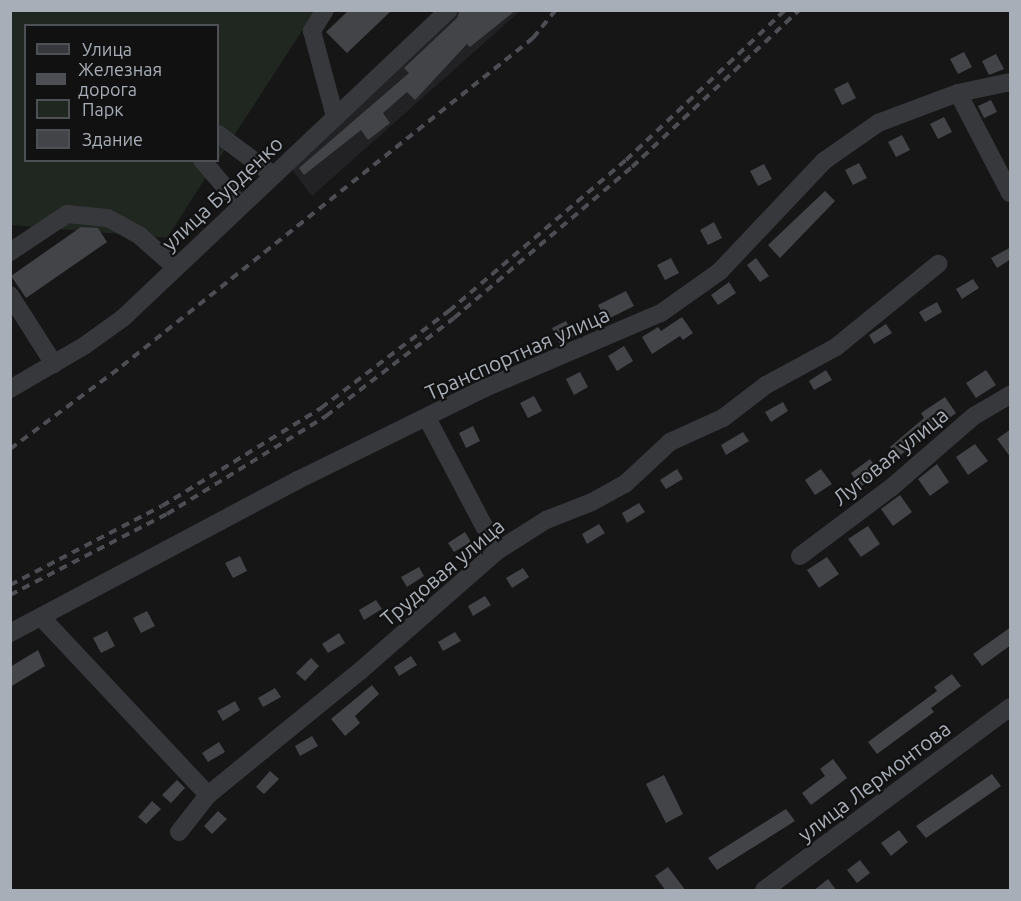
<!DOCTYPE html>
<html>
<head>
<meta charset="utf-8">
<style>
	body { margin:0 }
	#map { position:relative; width:1021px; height:901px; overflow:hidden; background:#161617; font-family:Ubuntu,sans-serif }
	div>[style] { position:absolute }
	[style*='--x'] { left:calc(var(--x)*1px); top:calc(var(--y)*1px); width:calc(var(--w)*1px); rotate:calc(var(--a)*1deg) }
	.built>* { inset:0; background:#222224 }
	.green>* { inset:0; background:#202720 }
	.building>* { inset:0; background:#424447 }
	.minor>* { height:18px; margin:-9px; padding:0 9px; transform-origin:9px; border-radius:9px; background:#37383c }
	.rail>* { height:4px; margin-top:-2px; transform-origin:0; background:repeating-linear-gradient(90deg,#4c4e53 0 8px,transparent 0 14px) }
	span { translate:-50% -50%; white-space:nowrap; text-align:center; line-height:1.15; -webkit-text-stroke:4.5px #111112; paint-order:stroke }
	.street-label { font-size:21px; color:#a8aeb7 }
	.frame { position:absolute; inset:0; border:12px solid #a8aeb7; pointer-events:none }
	.legend { position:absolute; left:24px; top:24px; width:195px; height:138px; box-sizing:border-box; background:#111112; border:2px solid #4d5054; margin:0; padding:8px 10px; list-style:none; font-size:18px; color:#a8aeb7 }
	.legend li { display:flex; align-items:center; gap:12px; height:30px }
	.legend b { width:30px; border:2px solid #4d5054 }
</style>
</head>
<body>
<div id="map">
	<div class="built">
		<div style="clip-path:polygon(454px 11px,520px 11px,312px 196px,290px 167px)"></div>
	</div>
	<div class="green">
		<div style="clip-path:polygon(10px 11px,315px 11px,218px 160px,218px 26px,26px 26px,26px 160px,217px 160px,167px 238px,11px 225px)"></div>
	</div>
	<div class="building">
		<div style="clip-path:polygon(349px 10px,392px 10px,347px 53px,326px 32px)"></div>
		<div style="clip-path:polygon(460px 10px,516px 10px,470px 47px,467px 44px,415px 100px,407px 92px,383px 113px,390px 123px,368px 140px,361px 130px,304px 175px,299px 168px,409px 73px,404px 68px,457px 18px)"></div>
		<div style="clip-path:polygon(964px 52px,972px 67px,958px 74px,950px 59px)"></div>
		<div style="clip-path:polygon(996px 54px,1004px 69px,989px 75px,982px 61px)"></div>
		<div style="clip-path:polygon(848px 82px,856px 98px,842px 105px,834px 89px)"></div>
		<div style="clip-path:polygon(991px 100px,997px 112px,984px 118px,978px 106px)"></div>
		<div style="clip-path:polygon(944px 117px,952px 132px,938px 139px,930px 124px)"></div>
		<div style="clip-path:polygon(902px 135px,910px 150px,896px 157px,888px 142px)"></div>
		<div style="clip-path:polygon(859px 163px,867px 178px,853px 185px,845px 170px)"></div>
		<div style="clip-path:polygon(764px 164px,772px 179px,758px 186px,750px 171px)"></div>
		<div style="clip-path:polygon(825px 191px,835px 201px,780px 258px,768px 245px)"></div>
		<div style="clip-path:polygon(714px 222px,722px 238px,708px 245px,700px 230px)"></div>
		<div style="clip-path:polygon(81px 227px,98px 228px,107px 242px,26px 298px,11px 276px)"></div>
		<div style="clip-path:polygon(1011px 247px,1011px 259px,997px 268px,991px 258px)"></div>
		<div style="clip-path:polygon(671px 258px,679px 273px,665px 280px,657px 265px)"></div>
		<div style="clip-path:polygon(756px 258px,769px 276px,760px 282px,747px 265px)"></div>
		<div style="clip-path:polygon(973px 279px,979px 288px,962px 299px,956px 289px)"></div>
		<div style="clip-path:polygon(729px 282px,736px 293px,718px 305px,711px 295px)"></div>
		<div style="clip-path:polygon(626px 291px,634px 306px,606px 320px,598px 305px)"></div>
		<div style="clip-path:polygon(937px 302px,942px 312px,925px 322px,919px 312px)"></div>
		<div style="clip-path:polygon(682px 317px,693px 333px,683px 340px,680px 336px,652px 354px,642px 337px,658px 327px,661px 331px)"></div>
		<div style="clip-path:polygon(566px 321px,574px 336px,560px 344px,552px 328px)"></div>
		<div style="clip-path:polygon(886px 324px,892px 333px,874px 344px,869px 335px)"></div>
		<div style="clip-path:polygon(624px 346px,633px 361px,617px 371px,608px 356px)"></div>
		<div style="clip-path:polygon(826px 370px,832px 380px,814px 390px,809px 381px)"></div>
		<div style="clip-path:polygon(986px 370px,996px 385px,976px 398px,966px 383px)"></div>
		<div style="clip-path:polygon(580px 372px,588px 387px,574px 395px,566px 379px)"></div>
		<div style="clip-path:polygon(534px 396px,542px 411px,528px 418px,520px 403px)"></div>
		<div style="clip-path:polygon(945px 397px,956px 413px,898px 457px,890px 447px,924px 418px,921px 413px)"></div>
		<div style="clip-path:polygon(783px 402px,788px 411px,771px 422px,765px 412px)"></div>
		<div style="clip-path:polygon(473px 426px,480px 441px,466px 448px,459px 433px)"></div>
		<div style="clip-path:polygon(1011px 429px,1011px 458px,997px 439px)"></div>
		<div style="clip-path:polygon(743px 432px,749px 441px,726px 455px,721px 445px)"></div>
		<div style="clip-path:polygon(975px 444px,988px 461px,968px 475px,956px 457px)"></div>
		<div style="clip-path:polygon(870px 459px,880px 473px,860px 487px,851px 473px)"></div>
		<div style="clip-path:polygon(937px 464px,949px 482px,930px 496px,918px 479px)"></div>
		<div style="clip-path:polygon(677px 469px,683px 479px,666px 489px,660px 480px)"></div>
		<div style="clip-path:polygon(821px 469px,832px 484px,815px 495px,805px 480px)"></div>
		<div style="clip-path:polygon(900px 495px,912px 512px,893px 526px,881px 509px)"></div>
		<div style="clip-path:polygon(639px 503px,645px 512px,627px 523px,622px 513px)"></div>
		<div style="clip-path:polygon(599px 524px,605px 533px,587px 544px,582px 534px)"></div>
		<div style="clip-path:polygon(868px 526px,880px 544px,861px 557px,848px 539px)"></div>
		<div style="clip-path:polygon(465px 532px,471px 542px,454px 552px,448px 543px)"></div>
		<div style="clip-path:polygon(240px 556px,247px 571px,233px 578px,225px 563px)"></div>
		<div style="clip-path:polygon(827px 557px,839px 574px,819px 588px,807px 570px)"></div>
		<div style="clip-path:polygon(419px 567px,424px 576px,407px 587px,401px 577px)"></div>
		<div style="clip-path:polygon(523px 568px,529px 577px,512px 588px,506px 578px)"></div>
		<div style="clip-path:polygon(485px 596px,491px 605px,473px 616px,468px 606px)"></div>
		<div style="clip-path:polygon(376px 600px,382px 609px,364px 620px,359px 610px)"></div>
		<div style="clip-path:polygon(147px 611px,155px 626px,141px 633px,133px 618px)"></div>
		<div style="clip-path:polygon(1011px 627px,1011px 645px,982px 666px,973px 654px)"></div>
		<div style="clip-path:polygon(107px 631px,115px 646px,101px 653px,93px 638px)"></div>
		<div style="clip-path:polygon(455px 632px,461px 641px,443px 651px,438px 642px)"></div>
		<div style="clip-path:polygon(339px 633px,345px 643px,328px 653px,322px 644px)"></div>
		<div style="clip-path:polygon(38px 650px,45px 666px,10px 687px,10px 667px)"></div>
		<div style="clip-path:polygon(411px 656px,417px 665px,399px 676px,394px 667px)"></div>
		<div style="clip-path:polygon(311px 658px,319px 666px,305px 681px,296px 673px)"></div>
		<div style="clip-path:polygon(952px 674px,961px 686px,931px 708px,934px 712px,877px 754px,868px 742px,937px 691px,934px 687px)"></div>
		<div style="clip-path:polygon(372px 685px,379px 694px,355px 716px,360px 723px,345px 736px,331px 719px)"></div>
		<div style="clip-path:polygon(275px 688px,281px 697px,263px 707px,258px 698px)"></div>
		<div style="clip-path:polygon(235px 701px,240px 710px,223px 721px,217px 711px)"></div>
		<div style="clip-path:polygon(312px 736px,318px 746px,300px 756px,295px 746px)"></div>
		<div style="clip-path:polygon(219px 742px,225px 752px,208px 762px,202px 753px)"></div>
		<div style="clip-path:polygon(833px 759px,847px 778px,811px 805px,802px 793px,825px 776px,820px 769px)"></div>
		<div style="clip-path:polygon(270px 771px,279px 779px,264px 794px,256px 787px)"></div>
		<div style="clip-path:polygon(992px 774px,1001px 786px,926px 838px,916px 826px)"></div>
		<div style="clip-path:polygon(664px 775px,683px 814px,666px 823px,646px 784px)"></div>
		<div style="clip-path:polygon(177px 780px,185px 788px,171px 803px,162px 795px)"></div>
		<div style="clip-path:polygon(152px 801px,161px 809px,146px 824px,138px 817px)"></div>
		<div style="clip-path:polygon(786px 809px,795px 821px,717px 870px,708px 858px)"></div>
		<div style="clip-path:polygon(218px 811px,227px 819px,212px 834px,204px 826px)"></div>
		<div style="clip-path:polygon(899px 830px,908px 842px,891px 856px,881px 843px)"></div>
		<div style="clip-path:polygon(860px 860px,870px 873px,857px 883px,847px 870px)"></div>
		<div style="clip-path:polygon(668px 867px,686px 891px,666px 891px,655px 876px)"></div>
		<div style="clip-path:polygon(828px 879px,837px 891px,813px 891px)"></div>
	</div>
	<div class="minor">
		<div style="--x:325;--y:10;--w:25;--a:122"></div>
		<div style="--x:312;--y:31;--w:89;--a:75"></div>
		<div style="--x:958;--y:93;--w:113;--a:62.5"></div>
		<div style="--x:218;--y:134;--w:69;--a:36.7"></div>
		<div style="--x:202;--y:160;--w:60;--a:49.7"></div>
		<div style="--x:10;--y:252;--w:69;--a:-33.7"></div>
		<div style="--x:67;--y:214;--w:41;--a:5.6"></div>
		<div style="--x:108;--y:218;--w:37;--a:29"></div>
		<div style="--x:140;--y:236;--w:48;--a:41.6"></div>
		<div style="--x:10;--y:295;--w:82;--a:57.5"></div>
		<div style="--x:10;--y:389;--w:86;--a:-30.2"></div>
		<div style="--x:84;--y:346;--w:48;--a:-35.7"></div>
		<div style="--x:123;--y:318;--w:448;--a:-43.4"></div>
		<div style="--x:427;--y:418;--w:150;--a:62.2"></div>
		<div style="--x:800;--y:556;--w:115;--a:-36.9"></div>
		<div style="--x:892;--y:487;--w:108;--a:-40.9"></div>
		<div style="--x:974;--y:416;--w:42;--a:-30.3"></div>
		<div style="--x:41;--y:617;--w:244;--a:46.8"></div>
		<div style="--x:10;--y:633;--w:326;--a:-28"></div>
		<div style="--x:298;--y:480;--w:208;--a:-26.2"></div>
		<div style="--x:485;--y:388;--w:191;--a:-23.1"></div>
		<div style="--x:661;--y:313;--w:72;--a:-35.4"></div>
		<div style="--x:720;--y:271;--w:151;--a:-46.6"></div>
		<div style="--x:824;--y:161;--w:66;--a:-35.1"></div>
		<div style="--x:878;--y:123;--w:85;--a:-20.6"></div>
		<div style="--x:958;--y:93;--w:53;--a:-11.9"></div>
		<div style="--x:179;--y:832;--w:47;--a:-51.9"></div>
		<div style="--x:208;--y:795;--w:195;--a:-39.2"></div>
		<div style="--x:359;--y:672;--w:184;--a:-41.2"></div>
		<div style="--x:497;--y:551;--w:58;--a:-32.3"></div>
		<div style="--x:546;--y:520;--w:49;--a:-21.4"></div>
		<div style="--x:592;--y:502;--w:38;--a:-29"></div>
		<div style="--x:625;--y:484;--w:62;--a:-43"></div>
		<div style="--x:670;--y:442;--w:58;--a:-24.4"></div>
		<div style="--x:723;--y:418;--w:54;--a:-37.5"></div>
		<div style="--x:766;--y:385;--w:80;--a:-28.5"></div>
		<div style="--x:836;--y:347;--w:132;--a:-39.1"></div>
		<div style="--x:764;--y:890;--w:307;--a:-36.6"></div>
	</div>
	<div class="rail">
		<div style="--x:10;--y:449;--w:139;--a:-36.5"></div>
		<div style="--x:122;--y:366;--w:526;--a:-38.59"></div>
		<div style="--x:533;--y:38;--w:36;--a:-51"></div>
		<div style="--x:10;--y:585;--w:171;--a:-27.5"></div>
		<div style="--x:162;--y:506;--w:187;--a:-31.6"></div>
		<div style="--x:321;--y:408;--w:161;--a:-37.2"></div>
		<div style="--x:449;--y:311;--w:233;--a:-40.5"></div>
		<div style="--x:626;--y:160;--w:219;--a:-43.3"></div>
		<div style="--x:10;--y:595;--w:177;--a:-27.3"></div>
		<div style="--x:167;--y:514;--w:187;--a:-31.6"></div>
		<div style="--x:326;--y:416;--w:161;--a:-37.4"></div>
		<div style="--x:454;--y:318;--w:233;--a:-40.3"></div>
		<div style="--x:632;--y:167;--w:229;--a:-43.2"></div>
	</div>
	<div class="street-label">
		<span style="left:222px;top:193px;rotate:-43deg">улица Бурденко</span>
		<span style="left:517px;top:353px;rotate:-24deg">Транспортная улица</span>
		<span style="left:890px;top:456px;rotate:-39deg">Луговая улица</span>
		<span style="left:442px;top:572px;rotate:-40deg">Трудовая улица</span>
		<span style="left:874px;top:781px;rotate:-37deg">улица Лермонтова</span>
	</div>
	<div class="frame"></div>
	<ul class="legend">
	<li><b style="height:8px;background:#37383c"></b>Улица</li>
	<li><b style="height:8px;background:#4c4e53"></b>Железная дорога</li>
	<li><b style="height:16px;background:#202720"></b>Парк</li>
	<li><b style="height:16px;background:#424447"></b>Здание</li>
	</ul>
</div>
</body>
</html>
